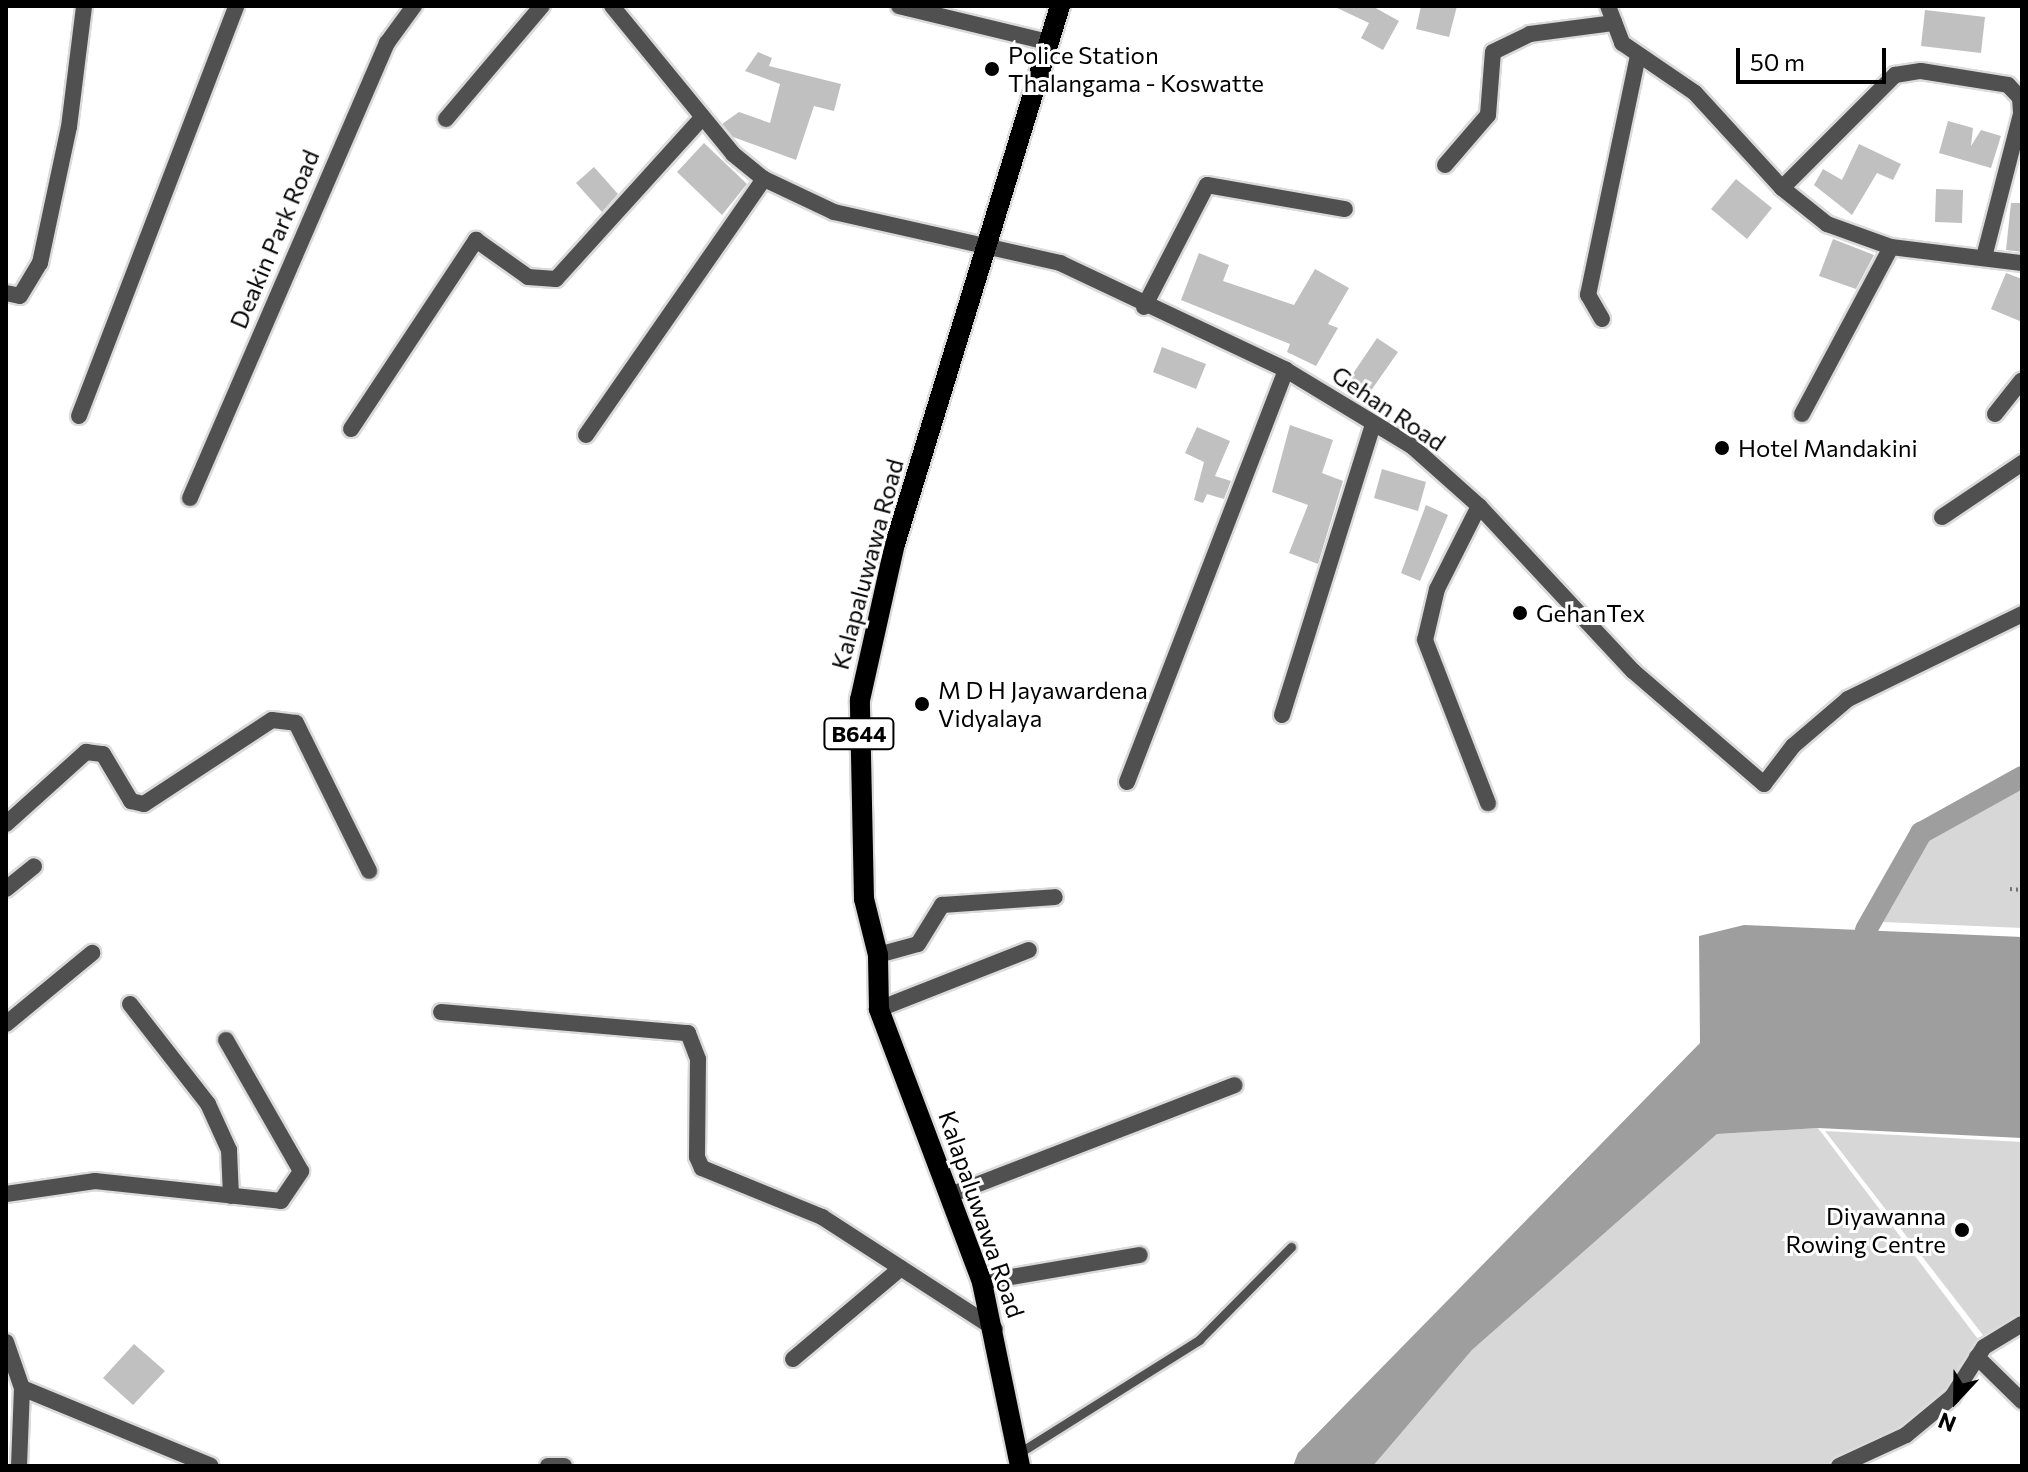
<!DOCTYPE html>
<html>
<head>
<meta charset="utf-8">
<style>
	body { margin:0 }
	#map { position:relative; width:2028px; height:1472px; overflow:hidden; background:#fff; font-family:Commissioner,sans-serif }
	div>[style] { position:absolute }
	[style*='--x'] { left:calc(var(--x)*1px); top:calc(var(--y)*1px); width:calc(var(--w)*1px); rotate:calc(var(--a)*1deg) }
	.green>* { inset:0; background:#d7d7d7 }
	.water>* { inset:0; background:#9e9e9e }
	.canal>* { height:22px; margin:-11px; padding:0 11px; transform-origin:11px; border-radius:11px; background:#9e9e9e }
	.building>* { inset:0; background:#c0c0c0 }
	.path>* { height:4px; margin-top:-2px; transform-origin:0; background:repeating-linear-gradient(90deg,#727272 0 2px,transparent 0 6px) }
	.roads { filter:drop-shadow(2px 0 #dbdbdb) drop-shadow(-2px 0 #dbdbdb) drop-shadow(0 2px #dbdbdb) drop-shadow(0 -2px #dbdbdb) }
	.service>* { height:9px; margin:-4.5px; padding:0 4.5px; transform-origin:4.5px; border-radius:4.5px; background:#505050 }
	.minor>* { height:16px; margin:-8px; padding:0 8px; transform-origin:8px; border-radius:8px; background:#505050 }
	.tertiary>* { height:16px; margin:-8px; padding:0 8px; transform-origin:8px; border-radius:8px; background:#505050 }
	.primary>* { height:20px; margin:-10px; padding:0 10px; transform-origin:10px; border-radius:10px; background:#000 }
	.dots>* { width:22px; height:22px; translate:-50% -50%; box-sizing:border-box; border:4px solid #fff; border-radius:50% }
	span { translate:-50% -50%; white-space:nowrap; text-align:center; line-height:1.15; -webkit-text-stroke:6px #fff; paint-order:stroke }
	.shield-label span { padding:2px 6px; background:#fff; border:2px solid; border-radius:6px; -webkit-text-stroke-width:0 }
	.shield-label { font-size:22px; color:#000; font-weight:700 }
	.poi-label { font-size:24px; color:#000 }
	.left { translate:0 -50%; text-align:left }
	.right { translate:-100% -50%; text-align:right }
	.street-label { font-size:24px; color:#000 }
	.frame { position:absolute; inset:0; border:8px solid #000; pointer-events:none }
	.north { position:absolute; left:1916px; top:1360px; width:80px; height:80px; -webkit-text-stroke:6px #fff; paint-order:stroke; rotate:202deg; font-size:22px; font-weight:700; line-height:32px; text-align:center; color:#000 }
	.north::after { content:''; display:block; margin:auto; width:28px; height:36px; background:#000; clip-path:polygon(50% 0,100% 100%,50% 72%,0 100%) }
	.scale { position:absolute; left:1736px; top:48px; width:150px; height:36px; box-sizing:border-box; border:4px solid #000; border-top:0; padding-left:10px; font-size:24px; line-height:28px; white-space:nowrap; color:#000; -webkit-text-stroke:6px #fff; paint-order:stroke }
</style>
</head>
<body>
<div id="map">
	<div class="green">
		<div style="clip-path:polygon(2022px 789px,2022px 928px,1883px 922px,1929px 840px)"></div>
		<div style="clip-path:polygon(1818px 1128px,1984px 1347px,1952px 1397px,1906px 1435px,1839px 1466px,1373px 1466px,1472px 1350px,1717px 1134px)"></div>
		<div style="clip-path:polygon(1825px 1131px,2022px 1142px,2022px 1318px,1986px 1339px)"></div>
	</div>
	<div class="water">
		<div style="clip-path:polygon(1744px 925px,2022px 937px,2022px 1138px,1818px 1128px,1717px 1134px,1472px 1350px,1373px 1466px,1293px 1466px,1298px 1453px,1700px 1043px,1699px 936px)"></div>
	</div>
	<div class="canal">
		<div style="--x:1866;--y:930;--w:112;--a:-60.4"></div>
		<div style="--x:1921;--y:833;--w:115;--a:-29"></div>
	</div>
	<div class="building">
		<div style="clip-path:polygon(1333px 6px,1372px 6px,1399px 21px,1383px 50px,1361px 38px,1369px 23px)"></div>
		<div style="clip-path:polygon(1421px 6px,1457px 6px,1449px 37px,1416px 29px)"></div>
		<div style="clip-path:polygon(1925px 10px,1985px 17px,1981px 53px,1921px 46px)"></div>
		<div style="clip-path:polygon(758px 52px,772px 58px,769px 66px,841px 84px,834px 111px,814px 106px,796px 160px,733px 137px,722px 124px,739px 112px,770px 123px,780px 84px,745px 71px)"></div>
		<div style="clip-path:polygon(1948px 121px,1973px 128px,1971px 146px,1981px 130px,2001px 136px,1991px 168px,1939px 153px)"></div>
		<div style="clip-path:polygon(704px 143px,747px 184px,722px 215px,677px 172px)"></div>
		<div style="clip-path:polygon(1859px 144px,1901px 164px,1893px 180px,1877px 173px,1852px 215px,1814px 185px,1823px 169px,1842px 180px)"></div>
		<div style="clip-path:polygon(594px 167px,618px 194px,602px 212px,576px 183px)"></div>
		<div style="clip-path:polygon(1736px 179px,1772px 208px,1747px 239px,1711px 209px)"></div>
		<div style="clip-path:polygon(1936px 189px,1963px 190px,1962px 223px,1935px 222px)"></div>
		<div style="clip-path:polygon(2011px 203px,2022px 203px,2022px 252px,2006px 250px)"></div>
		<div style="clip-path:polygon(1833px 239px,1874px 255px,1856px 289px,1819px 276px)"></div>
		<div style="clip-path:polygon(1199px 253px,1229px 265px,1223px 281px,1294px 305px,1315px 269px,1349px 288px,1328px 324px,1338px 328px,1316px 366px,1287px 352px,1290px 344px,1181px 300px)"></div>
		<div style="clip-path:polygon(2006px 273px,2022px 279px,2022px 322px,1991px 309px)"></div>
		<div style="clip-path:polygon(1377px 338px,1398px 352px,1370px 392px,1350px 378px)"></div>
		<div style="clip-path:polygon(1162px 347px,1206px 364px,1196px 389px,1153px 372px)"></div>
		<div style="clip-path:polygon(1290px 425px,1333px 440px,1322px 473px,1343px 481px,1318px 564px,1289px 553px,1308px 505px,1272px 492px)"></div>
		<div style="clip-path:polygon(1197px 427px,1230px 441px,1215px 476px,1231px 481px,1224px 499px,1207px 494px,1203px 503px,1194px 500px,1204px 462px,1185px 453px)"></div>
		<div style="clip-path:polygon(1382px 469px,1426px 482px,1418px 511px,1374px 498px)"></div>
		<div style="clip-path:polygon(1426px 505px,1448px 515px,1420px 581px,1401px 573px)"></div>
		<div style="clip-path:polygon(134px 1344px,165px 1371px,133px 1405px,103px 1378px)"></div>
	</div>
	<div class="path">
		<div style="--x:2010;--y:889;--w:12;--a:5"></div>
	</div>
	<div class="roads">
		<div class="service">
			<div style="--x:1019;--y:1453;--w:213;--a:-32.1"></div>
			<div style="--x:1199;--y:1340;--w:131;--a:-45.3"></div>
		</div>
		<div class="minor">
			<div style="--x:612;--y:6;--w:191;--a:50.7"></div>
			<div style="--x:733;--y:154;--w:40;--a:39"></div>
			<div style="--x:764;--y:179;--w:77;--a:25.2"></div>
			<div style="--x:834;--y:212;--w:232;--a:12.7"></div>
			<div style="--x:1060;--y:263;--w:250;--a:25.3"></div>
			<div style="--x:1286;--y:370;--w:149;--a:31.2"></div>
			<div style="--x:1413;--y:447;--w:89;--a:41.8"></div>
			<div style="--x:1479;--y:506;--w:226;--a:47"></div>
			<div style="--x:1633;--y:671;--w:173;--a:40.8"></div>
			<div style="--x:1764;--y:784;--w:48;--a:-52.7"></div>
			<div style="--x:1793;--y:746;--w:72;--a:-40.5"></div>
			<div style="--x:1848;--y:699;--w:194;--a:-26"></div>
			<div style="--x:899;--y:6;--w:153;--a:13.6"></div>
			<div style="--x:1608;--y:6;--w:40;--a:69"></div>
			<div style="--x:1622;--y:43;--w:88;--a:34.4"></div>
			<div style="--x:1695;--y:93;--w:129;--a:47.5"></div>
			<div style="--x:1782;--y:188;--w:58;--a:38.7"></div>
			<div style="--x:1827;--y:224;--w:68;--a:19.8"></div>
			<div style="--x:1891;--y:247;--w:132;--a:7"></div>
			<div style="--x:446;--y:119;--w:148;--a:-49.7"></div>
			<div style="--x:1445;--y:165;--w:66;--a:-49.3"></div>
			<div style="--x:1488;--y:115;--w:63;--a:-85.5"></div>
			<div style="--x:1493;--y:52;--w:41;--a:-25.9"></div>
			<div style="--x:1530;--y:34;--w:85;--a:-7.5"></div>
			<div style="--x:1782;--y:188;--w:160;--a:-45"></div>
			<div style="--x:1895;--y:75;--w:26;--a:-9"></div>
			<div style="--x:1921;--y:71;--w:88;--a:9.1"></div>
			<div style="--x:2008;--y:85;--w:18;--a:47"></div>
			<div style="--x:2020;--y:98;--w:16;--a:86"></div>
			<div style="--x:2021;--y:114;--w:148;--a:104.5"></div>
			<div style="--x:6;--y:293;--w:14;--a:12"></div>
			<div style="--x:20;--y:296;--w:39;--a:-59"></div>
			<div style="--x:40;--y:263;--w:139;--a:-78"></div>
			<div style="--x:69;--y:127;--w:122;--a:-82.9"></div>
			<div style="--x:1144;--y:307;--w:137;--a:-62.7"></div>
			<div style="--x:1207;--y:185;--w:140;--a:9.9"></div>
			<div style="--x:1602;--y:319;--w:28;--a:-120"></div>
			<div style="--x:1588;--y:295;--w:245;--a:-78.2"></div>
			<div style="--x:1802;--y:414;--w:189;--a:-61.9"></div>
			<div style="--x:1995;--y:414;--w:43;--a:-51.5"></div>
			<div style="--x:79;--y:416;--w:439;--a:-69"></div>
			<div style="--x:351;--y:429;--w:227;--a:-56.5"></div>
			<div style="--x:476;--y:240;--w:64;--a:35.4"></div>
			<div style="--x:528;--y:277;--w:28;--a:4"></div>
			<div style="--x:556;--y:279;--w:217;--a:-47.8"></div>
			<div style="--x:586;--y:435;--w:312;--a:-55.2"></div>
			<div style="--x:190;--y:498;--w:496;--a:-66.6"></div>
			<div style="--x:387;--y:43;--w:46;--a:-53.9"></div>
			<div style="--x:1479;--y:506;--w:93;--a:116.8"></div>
			<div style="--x:1437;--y:589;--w:52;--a:103.2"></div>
			<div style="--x:1425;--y:640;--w:175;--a:68.9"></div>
			<div style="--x:1942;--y:517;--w:97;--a:-34"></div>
			<div style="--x:1282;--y:715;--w:305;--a:-72.6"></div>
			<div style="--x:1127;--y:782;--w:442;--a:-68.9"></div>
			<div style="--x:6;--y:824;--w:108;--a:-42"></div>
			<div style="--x:86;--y:752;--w:17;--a:7"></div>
			<div style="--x:103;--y:754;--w:55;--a:59.2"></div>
			<div style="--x:131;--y:801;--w:13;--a:13"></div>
			<div style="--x:144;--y:804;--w:153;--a:-33.3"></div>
			<div style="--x:272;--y:720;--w:24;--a:7"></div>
			<div style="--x:296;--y:723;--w:165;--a:63.7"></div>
			<div style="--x:6;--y:889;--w:36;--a:-39"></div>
			<div style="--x:878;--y:955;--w:41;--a:-15.4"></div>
			<div style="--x:918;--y:944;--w:46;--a:-58.4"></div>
			<div style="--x:942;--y:905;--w:113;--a:-4"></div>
			<div style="--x:130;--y:1004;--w:127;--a:52"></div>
			<div style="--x:208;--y:1104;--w:51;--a:65.5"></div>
			<div style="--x:229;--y:1150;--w:46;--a:87.5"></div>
			<div style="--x:879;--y:1009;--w:161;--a:-21.5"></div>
			<div style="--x:441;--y:1012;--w:248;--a:4.9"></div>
			<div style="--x:688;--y:1033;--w:28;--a:69"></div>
			<div style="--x:698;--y:1059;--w:98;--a:90.6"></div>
			<div style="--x:697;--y:1157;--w:12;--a:66"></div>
			<div style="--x:702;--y:1168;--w:130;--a:22.2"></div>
			<div style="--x:822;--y:1217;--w:206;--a:32.9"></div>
			<div style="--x:6;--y:1024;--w:112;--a:-39.5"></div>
			<div style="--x:6;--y:1194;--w:90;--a:-8.3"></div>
			<div style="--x:95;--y:1181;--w:187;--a:6.1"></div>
			<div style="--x:281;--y:1201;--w:36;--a:-56"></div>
			<div style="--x:301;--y:1171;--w:151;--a:-119.8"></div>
			<div style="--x:950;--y:1195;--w:305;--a:-21.1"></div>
			<div style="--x:982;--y:1282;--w:160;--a:-9.7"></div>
			<div style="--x:1977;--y:1357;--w:63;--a:44.4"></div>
			<div style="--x:793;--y:1359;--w:141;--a:-40.1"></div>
			<div style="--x:19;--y:1466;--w:78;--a:-87.8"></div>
			<div style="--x:548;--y:1466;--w:16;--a:0"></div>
			<div style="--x:1839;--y:1466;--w:74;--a:-24.8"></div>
			<div style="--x:1906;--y:1435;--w:60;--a:-39.6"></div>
			<div style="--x:1952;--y:1397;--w:59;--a:-57.4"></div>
			<div style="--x:1984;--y:1347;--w:44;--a:-31.2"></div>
		</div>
		<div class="tertiary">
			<div style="--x:6;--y:1342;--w:49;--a:70.8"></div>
			<div style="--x:22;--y:1388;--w:204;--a:22.4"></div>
		</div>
		<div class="primary">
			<div style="--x:1020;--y:1466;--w:188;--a:-101.7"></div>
			<div style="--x:982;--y:1282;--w:292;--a:-110.7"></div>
			<div style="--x:879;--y:1009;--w:54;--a:-91.1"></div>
			<div style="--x:878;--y:955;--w:58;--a:-104"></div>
			<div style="--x:864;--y:899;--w:199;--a:-91.2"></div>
			<div style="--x:860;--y:700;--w:160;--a:-77.4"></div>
			<div style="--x:895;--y:544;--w:563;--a:-72.95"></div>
		</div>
	</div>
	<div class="dots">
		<div style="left:992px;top:69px;background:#000"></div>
		<div style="left:1722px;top:448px;background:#000"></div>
		<div style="left:1520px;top:613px;background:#000"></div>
		<div style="left:922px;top:704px;background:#000"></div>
		<div style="left:1962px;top:1230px;background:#000"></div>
	</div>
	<div class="shield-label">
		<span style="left:859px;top:734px">B644</span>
	</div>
	<div class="poi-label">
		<span class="left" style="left:1008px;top:69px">Police Station<br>Thalangama - Koswatte</span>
		<span class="left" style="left:1738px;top:448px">Hotel Mandakini</span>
		<span class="left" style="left:1536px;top:613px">GehanTex</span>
		<span class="left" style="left:938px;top:704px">M D H Jayawardena<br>Vidyalaya</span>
		<span class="right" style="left:1946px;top:1230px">Diyawanna<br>Rowing Centre</span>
	</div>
	<div class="street-label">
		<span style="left:274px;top:239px;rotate:-67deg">Deakin Park Road</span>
		<span style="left:1389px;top:408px;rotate:34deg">Gehan Road</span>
		<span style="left:867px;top:564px;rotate:-75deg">Kalapaluwawa Road</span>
		<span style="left:982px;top:1214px;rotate:71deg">Kalapaluwawa Road</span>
	</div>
	<div class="frame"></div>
	<div class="north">N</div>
	<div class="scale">50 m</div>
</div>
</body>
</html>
